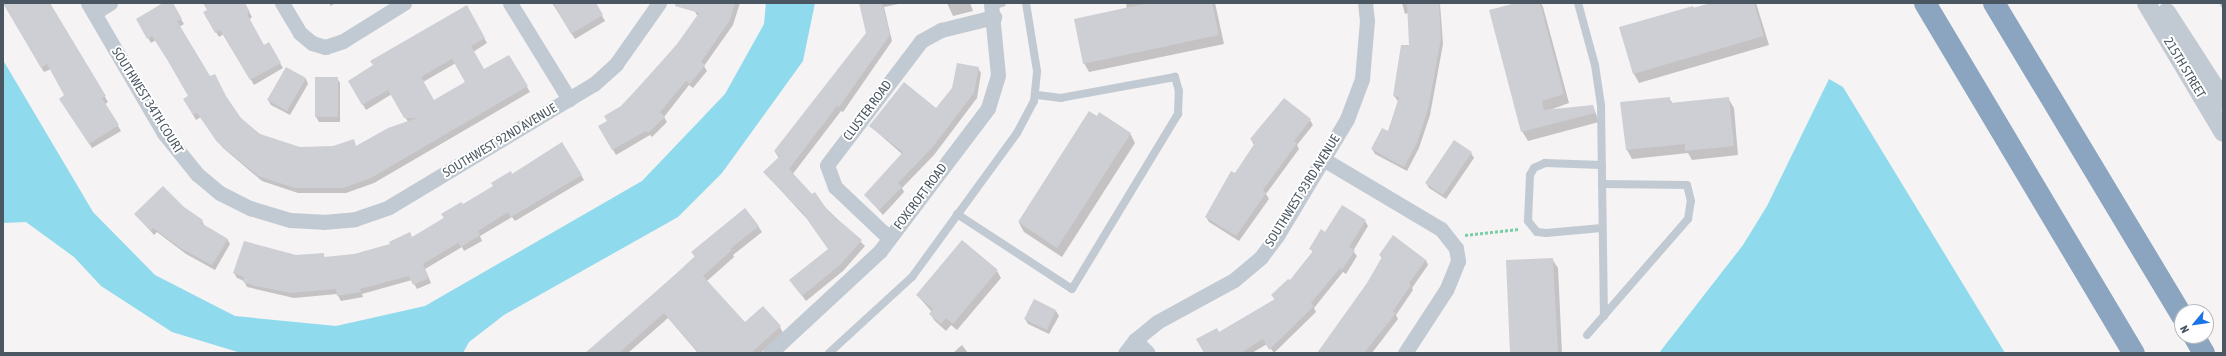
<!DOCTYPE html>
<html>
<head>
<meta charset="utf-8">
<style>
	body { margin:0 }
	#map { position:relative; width:2226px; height:356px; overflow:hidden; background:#f5f3f3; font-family:"Asap Condensed",sans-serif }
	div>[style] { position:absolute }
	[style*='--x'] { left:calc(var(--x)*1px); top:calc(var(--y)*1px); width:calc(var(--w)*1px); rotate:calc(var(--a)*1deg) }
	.water>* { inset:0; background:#90daee }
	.shadow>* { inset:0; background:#0003 }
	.building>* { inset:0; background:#cdcfd5 }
	.path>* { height:2.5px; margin-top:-1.25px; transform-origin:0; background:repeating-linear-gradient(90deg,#7ad0a6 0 3px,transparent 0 5px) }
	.service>* { height:8px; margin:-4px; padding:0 4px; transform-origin:4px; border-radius:4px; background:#c1cad2 }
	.minor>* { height:15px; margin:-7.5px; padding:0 7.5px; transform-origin:7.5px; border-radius:7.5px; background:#c1cad2 }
	.tertiary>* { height:19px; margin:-9.5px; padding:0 9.5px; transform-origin:9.5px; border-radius:9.5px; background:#c1cad2 }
	.motorway>* { height:22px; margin:-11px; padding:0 11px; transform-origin:11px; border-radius:11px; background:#8ba5c1 }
	span { translate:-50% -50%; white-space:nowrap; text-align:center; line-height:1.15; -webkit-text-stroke:4px #fff; paint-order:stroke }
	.street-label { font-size:13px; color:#4a5661 }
	.frame { position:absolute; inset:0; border:4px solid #4a5661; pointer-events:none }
	.north { position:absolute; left:2174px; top:304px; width:40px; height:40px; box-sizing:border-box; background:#fff; border:1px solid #b7bbc0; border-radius:50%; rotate:241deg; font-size:11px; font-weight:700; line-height:16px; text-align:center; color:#4a5661 }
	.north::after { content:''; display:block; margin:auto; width:14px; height:18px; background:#1a73e8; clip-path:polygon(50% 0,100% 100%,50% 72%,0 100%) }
</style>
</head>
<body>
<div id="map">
	<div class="water">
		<div style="clip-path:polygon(766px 3px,815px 3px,803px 61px,722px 173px,678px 217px,504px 315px,469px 342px,463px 353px,241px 353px,172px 332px,101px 286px,74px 257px,26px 222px,3px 223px,3px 60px,93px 212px,155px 275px,235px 316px,336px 326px,425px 306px,642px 181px,725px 94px,764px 24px)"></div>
		<div style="clip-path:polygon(1829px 79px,1843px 87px,2005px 353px,1659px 353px,1743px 245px,1767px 206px)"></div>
	</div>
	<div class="shadow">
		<div style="clip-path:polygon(3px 3px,49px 3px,108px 102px,105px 104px,121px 131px,92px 148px,63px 104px,66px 96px,51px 69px,44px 72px)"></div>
		<div style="clip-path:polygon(evenodd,165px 3px,171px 3px,184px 24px,179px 27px,210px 78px,241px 119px,260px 135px,300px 148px,333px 147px,353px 141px,356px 147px,408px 122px,392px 94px,366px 110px,349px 81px,466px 6px,487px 43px,473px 52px,484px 71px,509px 56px,530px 92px,374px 183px,346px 193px,298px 193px,262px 181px,222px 147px,201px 117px,196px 120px,184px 99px,189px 96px,156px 40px,151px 43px,137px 19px,165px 3px,456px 63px,467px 82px,434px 101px,423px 82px,456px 63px)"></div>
		<div style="clip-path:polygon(204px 3px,244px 3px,252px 17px,249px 20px,264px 46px,268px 43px,283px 68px,254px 85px,224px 34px,219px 37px,204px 13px,209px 10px)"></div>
		<div style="clip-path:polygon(329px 3px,335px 3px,331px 6px)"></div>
		<div style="clip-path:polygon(552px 3px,595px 3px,605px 21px,575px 39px)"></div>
		<div style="clip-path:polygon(697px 3px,740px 3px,733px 25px,704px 66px,707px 71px,693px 88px,689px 85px,664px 117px,667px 122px,652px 137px,650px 135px,616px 155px,599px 126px,608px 121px,678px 44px,698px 17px,695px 12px)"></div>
		<div style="clip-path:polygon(860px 3px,903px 3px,884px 7px,892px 41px,843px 112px,841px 111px,792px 175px,865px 246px,843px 271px,806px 301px,791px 281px,829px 250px,807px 219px,764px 172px,779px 158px,775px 152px,867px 33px)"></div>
		<div style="clip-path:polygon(947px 3px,970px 3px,973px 11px,953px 16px)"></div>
		<div style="clip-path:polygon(1126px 3px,1215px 3px,1224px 44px,1089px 72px,1084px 63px,1127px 9px)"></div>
		<div style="clip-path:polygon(1402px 3px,1440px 3px,1443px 44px,1430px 115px,1419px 148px,1407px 171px,1375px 154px,1372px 149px,1388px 132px,1398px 101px,1394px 96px,1410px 46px,1408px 13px,1405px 14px)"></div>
		<div style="clip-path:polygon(1520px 3px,1541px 3px,1543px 7px,1569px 103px,1547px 111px,1593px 106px,1599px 122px,1528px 141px,1522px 131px)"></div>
		<div style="clip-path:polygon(1712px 3px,1756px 3px,1769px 45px,1639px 83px,1634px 74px,1620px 28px)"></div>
		<div style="clip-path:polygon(2220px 3px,2223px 3px,2223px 9px,2220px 5px)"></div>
		<div style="clip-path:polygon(286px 68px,306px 79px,308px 84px,290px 115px,271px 105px,268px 100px)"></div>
		<div style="clip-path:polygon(978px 68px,981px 73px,977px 98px,934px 155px,902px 188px,904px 192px,883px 215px,865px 195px,902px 154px,870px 126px,936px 109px)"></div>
		<div style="clip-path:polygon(337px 78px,340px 83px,340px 122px,319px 122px,316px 117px)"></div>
		<div style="clip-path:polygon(1669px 98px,1673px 104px,1728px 98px,1734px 108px,1738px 155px,1692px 160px,1688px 153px,1632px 159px,1627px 150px,1621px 103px)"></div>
		<div style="clip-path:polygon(1089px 113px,1130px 133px,1135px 143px,1062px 257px,1024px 232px,1019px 223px)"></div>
		<div style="clip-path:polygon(1310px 120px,1313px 125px,1297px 145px,1299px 149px,1266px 194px,1269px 199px,1239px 241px,1209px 222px,1206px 217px,1254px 145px,1251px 139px)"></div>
		<div style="clip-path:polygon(562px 143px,584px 180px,515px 221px,512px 217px,480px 236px,482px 241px,464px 251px,462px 247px,425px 269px,431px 283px,417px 289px,412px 280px,362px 294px,363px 297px,341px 301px,337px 294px,294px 298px,247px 287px,244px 281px,237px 278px,234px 273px,296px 256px,323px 254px,325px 258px,354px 255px,412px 238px)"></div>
		<div style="clip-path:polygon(1471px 153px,1474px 158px,1446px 199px,1429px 188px,1426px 183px)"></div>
		<div style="clip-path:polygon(183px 207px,202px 221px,205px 226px,227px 239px,230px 244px,215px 270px,186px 254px,157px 232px,154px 235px,136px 215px)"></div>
		<div style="clip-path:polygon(1365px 221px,1368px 226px,1353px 251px,1357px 256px,1346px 274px,1343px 272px,1314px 308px,1316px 312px,1274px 353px,1267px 344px,1252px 353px,1205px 353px,1219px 333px,1275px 300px,1272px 295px,1290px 282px,1313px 253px,1311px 249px,1326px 233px)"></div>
		<div style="clip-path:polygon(758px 226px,762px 232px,733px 255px,734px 257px,707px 281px,745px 324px,780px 327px,783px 333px,761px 353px,698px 353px,668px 318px,628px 353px,591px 353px,594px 347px,695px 257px,692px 252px)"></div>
		<div style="clip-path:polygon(1380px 255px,1426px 260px,1428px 265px,1412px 288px,1413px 290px,1396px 315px,1398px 319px,1372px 353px,1319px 353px,1367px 284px,1382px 259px)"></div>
		<div style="clip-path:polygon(1552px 259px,1558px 268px,1562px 353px,1511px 353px)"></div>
		<div style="clip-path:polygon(997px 271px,1001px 278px,957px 330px,951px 325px,946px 331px,935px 321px,930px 314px,932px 312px,917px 295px)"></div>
		<div style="clip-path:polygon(1056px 311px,1059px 316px,1049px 334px,1028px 324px,1025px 319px)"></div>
		<div style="clip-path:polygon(962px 345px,968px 353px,953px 353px)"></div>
	</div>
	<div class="building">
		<div style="clip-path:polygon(3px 3px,50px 3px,106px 96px,102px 98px,119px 125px,89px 144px,59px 99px,64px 95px,47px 64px,41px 68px)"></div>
		<div style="clip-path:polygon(evenodd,163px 3px,173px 3px,182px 19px,177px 21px,210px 76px,215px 74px,226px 96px,241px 118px,260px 134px,300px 147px,333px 146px,354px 139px,356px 146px,388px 128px,417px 118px,404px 118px,388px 90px,362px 105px,348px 81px,373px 65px,370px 61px,467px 5px,485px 38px,471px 46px,484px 69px,509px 55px,528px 86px,371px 178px,343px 188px,295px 188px,258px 176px,217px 142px,197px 113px,193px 115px,183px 99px,188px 96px,168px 61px,152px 36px,147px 39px,136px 19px,163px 3px,452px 59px,465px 82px,434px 100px,421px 77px,452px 59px)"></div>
		<div style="clip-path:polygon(203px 3px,245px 3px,250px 12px,247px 14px,264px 45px,269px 42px,281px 63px,250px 80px,220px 30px,215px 33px,203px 12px,207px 10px)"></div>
		<div style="clip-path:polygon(553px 3px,596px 3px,603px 15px,571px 34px)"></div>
		<div style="clip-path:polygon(675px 3px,735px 3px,730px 20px,701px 62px,705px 65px,690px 84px,686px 81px,660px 112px,665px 117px,648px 133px,646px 131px,612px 150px,598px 126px,607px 121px,604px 116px,621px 106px,639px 87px,677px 44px,699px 13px,675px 6px)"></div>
		<div style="clip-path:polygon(859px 3px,882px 3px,890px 35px,839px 107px,837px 106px,789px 169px,812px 194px,815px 192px,828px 211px,862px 240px,840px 265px,802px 296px,789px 280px,828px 249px,803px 213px,763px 172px,780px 156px,774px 151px,866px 33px)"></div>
		<div style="clip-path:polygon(1148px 3px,1212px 3px,1219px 35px,1083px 64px,1074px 19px)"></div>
		<div style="clip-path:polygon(1407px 3px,1439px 3px,1441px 39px,1428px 109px,1417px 143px,1404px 167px,1371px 149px,1382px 128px,1388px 131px,1399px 97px,1393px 96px,1401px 45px,1409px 45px)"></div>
		<div style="clip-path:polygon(1516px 3px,1540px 3px,1564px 94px,1542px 101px,1544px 110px,1593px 105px,1595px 113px,1521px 132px,1489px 10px)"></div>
		<div style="clip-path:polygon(1711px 3px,1754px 3px,1764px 36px,1633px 74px,1619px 27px,1693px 6px,1694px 8px)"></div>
		<div style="clip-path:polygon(957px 63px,979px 67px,974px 93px,931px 149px,898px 183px,902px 187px,879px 210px,864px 195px,903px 152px,869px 126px,904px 82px,936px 108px,952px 88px)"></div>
		<div style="clip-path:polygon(286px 67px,306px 78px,287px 111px,267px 100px)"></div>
		<div style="clip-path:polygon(315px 77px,338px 77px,338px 117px,315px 117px)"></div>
		<div style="clip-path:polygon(1670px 97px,1670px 103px,1729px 97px,1734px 146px,1685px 151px,1685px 144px,1626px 150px,1620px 102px)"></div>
		<div style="clip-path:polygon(1284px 98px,1311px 119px,1294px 141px,1297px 143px,1263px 190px,1266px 193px,1236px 236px,1205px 217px,1231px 171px,1235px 173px,1255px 143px,1250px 139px)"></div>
		<div style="clip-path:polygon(1089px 111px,1097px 116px,1099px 112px,1131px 133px,1057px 248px,1018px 222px)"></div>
		<div style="clip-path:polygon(1454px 140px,1472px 152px,1443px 195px,1425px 183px)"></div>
		<div style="clip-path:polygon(562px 142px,582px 175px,511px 217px,508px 212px,478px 231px,480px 235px,461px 247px,458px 243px,423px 264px,429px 278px,413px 285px,409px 276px,360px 289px,361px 292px,337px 296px,336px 289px,291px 293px,255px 286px,243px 282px,244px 277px,233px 273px,244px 241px,296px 255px,324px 253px,324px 257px,354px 254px,390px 244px,389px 242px,410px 232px,412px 237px,444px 218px,441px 214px,461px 202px,463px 204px,493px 186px,491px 183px,511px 171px,512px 174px)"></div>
		<div style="clip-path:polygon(163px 186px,184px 207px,203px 220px,201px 223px,228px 239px,212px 265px,182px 249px,153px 228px,151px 231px,134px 214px)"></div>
		<div style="clip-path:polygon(1342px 205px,1366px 220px,1349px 247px,1355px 250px,1342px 270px,1340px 268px,1311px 303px,1314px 306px,1269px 350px,1263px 339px,1241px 353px,1204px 353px,1196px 339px,1217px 328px,1219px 332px,1275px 299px,1271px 295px,1288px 279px,1290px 280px,1313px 251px,1309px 249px,1321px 229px,1325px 232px)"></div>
		<div style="clip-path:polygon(745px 208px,759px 226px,730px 249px,732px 250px,703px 276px,745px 322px,763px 306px,781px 326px,751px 353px,699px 353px,664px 313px,619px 353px,585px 353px,675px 275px,695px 256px,691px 252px)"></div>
		<div style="clip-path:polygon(1393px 235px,1426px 260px,1409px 283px,1411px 285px,1393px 311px,1396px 313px,1364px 353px,1317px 353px,1367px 283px,1382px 257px,1379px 255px)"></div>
		<div style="clip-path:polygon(962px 240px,998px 270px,953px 324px,946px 318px,941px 324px,929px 314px,933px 309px,916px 295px)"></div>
		<div style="clip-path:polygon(1553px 258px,1558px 353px,1510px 353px,1506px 260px)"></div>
		<div style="clip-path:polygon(1034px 299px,1056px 310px,1047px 330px,1024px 319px)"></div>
	</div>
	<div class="path">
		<div style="--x:1465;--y:235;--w:54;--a:-6.3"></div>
	</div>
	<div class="service">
		<div style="--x:1578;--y:3;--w:64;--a:74.7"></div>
		<div style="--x:1595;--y:65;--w:40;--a:81.5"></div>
		<div style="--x:1601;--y:105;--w:211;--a:89.2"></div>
		<div style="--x:992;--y:5;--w:10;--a:-11"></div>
		<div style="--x:1602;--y:165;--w:57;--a:-178"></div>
		<div style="--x:1545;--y:163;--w:12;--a:156"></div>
		<div style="--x:1534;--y:168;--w:8;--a:120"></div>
		<div style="--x:1530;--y:175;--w:46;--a:92.5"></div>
		<div style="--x:1528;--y:221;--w:14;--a:51"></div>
		<div style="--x:1537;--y:232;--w:9;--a:6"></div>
		<div style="--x:1546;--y:233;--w:56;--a:-5.1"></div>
		<div style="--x:957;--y:214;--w:137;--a:33.1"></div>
		<div style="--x:1072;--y:289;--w:205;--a:-58.8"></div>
		<div style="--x:1178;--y:114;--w:23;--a:-88"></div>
		<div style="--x:1179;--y:91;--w:15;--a:-106"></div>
		<div style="--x:1175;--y:77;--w:116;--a:169.6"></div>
		<div style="--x:1061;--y:98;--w:26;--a:-173"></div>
		<div style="--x:1587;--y:335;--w:154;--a:-49"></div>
		<div style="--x:1688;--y:219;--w:18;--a:-81"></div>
		<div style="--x:1691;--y:201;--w:16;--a:-104"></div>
		<div style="--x:1687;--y:185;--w:85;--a:-179.3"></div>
		<div style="--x:829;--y:353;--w:113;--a:-42.5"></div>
		<div style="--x:912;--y:277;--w:178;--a:-53.9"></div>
		<div style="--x:1017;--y:133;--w:36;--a:-62"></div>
		<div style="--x:1034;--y:101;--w:30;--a:-84"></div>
		<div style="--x:1037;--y:71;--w:69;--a:-99.2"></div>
	</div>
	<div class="minor">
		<div style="--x:88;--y:3;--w:151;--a:59.7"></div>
		<div style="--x:164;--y:133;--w:53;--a:51.2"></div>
		<div style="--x:197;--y:174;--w:30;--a:40"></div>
		<div style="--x:220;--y:193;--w:34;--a:27"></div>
		<div style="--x:250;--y:208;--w:42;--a:16.7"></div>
		<div style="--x:290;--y:220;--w:33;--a:3"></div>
		<div style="--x:323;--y:222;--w:32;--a:-5"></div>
		<div style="--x:355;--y:219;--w:36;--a:-19"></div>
		<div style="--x:389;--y:207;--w:239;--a:-31"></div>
		<div style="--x:594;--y:84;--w:30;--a:-42"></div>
		<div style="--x:616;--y:64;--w:75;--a:-54.8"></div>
		<div style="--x:282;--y:3;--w:35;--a:59"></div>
		<div style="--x:300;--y:33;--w:16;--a:40"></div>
		<div style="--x:312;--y:43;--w:14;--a:17"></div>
		<div style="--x:325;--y:47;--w:19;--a:-18"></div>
		<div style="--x:343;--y:41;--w:72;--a:-31.9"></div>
		<div style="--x:510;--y:3;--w:113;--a:58.4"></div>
		<div style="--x:94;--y:13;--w:19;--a:-32"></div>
		<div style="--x:1323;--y:159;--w:137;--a:30.7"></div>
		<div style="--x:1441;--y:229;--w:24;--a:52"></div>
		<div style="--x:1456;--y:248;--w:13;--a:81"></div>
		<div style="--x:1458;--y:261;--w:31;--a:112"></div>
		<div style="--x:1446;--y:290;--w:75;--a:123.1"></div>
		<div style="--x:889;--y:238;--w:74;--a:-136.6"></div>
		<div style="--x:835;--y:187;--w:23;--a:-110"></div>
		<div style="--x:827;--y:165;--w:156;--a:-52.8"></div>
		<div style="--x:921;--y:41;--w:23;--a:-29"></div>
		<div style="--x:941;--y:30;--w:55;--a:-13.8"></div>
		<div style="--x:1135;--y:340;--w:18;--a:45"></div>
		<div style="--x:770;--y:353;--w:150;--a:-42.8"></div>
		<div style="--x:880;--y:251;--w:179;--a:-52.9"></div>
		<div style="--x:988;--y:108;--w:34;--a:-73"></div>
		<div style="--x:998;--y:75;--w:72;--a:-95.6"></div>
		<div style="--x:1125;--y:353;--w:16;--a:-52"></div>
		<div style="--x:1135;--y:340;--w:28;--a:-39"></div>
		<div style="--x:1157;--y:322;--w:88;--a:-28.6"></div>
		<div style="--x:1234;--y:280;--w:35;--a:-40"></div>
		<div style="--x:1261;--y:257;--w:26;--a:-53"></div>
		<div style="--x:1277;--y:236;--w:136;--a:-59.1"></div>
		<div style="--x:1347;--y:119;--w:43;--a:-69.4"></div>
		<div style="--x:1362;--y:79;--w:58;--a:-85.1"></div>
		<div style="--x:1367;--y:21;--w:18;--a:-96"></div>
	</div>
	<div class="tertiary">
		<div style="--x:2146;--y:3;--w:150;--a:59.2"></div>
		<div style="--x:2166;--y:12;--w:105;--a:57.1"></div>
	</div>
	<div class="motorway">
		<div style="--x:1925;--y:3;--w:408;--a:59.2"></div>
		<div style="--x:1994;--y:3;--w:365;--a:59"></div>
		<div style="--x:2194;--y:336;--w:20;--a:60"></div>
	</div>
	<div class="street-label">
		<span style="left:2184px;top:68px;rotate:59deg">215TH STREET</span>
		<span style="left:147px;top:101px;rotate:58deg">SOUTHWEST 34TH COURT</span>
		<span style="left:868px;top:111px;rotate:-53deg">CLUSTER ROAD</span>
		<span style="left:500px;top:141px;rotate:-31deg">SOUTHWEST 92ND AVENUE</span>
		<span style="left:1303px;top:191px;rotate:-58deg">SOUTHWEST 93RD AVENUE</span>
		<span style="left:921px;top:197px;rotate:-53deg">FOXCROFT ROAD</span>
	</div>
	<div class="frame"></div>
	<div class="north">N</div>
</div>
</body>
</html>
